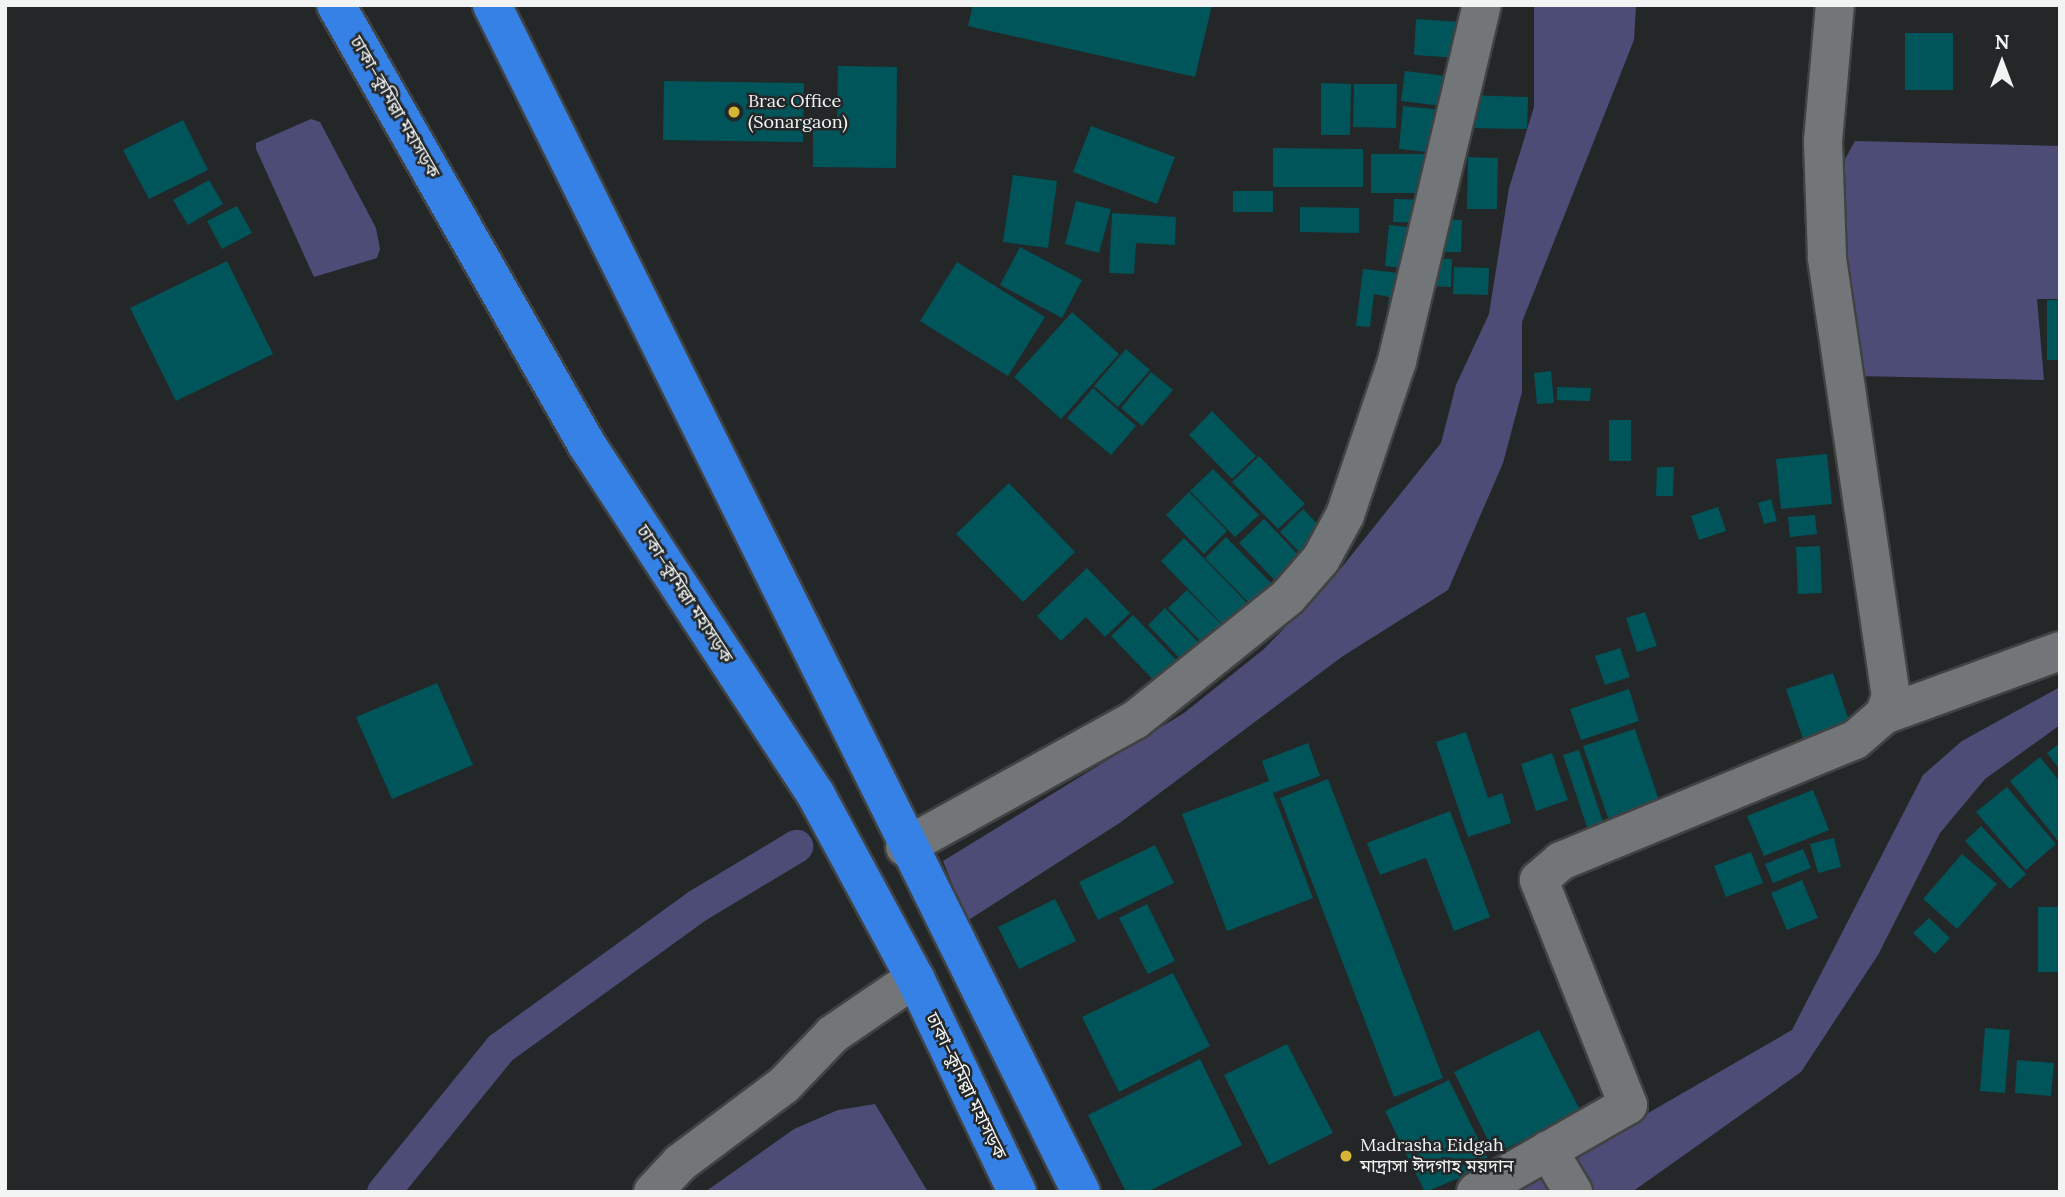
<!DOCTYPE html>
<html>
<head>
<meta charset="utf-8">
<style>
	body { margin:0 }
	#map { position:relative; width:2065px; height:1197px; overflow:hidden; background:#242728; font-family:Lora,"Noto Sans Bengali",serif }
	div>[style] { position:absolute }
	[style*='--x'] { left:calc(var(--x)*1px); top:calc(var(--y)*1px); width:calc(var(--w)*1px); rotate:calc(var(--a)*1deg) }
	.water>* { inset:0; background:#4d4c77 }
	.canal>* { height:33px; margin:-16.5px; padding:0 16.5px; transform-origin:16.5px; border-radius:16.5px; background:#4d4c77 }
	.building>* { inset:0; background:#00555b }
	.roads { filter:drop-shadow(2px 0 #404243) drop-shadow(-2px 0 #404243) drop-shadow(0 2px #404243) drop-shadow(0 -2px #404243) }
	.minor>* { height:38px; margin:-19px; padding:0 19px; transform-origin:19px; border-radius:19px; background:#737678 }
	.highway>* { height:38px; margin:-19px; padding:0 19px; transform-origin:19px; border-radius:19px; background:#3681e6 }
	.dots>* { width:19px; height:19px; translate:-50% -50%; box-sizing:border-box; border:4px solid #242728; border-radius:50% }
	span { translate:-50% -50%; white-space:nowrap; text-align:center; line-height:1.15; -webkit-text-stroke:5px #242728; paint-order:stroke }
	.poi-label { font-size:18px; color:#f2f4f4 }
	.left { translate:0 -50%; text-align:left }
	.street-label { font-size:18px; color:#f2f4f4 }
	.frame { position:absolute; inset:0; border:7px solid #f2f4f4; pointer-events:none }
	.north { position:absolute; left:1967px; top:28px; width:70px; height:70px; -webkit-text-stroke:5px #242728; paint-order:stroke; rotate:0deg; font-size:19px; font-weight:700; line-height:28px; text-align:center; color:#f2f4f4 }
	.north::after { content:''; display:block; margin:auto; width:24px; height:32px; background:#f2f4f4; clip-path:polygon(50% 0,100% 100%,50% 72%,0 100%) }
</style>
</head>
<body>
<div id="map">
	<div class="water">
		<div style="clip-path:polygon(1534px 5px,1636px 5px,1634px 40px,1522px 322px,1522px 392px,1503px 463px,1448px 590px,1343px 656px,1121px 822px,967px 921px,943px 861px,1184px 713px,1264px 649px,1334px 577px,1441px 443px,1456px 385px,1489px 314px,1509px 188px,1534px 107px)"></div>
		<div style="clip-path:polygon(311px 119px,320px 122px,376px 228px,380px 249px,377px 258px,314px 277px,256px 149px,256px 143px)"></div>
		<div style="clip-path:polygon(1855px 141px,2060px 146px,2060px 299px,2037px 299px,2044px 380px,1857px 376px,1839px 170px)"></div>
		<div style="clip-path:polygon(2060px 687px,2060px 725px,1985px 779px,1940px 833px,1878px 955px,1801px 1072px,1632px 1192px,1511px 1192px,1792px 1030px,1923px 775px,1962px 741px)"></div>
		<div style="clip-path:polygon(875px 1104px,928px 1192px,705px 1192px,794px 1129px,838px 1110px)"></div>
	</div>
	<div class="canal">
		<div style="--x:383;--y:1192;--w:186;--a:-50.9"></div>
		<div style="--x:500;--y:1048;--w:242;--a:-35.9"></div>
		<div style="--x:696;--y:906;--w:117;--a:-31"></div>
	</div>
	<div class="building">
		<div style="clip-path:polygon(973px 5px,1127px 6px,1212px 5px,1195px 77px,968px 26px)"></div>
		<div style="clip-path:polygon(1416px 19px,1461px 22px,1459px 58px,1414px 55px)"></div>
		<div style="clip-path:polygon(1905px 33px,1953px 33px,1953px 90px,1905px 90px)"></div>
		<div style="clip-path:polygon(838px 66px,897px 67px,896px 168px,813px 167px,813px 122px,837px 122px)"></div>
		<div style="clip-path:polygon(1405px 71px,1454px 77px,1450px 107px,1401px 101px)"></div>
		<div style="clip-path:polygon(664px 81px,804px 83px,803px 142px,663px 140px)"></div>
		<div style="clip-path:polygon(1321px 83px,1351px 84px,1350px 135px,1321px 135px)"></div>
		<div style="clip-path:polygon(1354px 84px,1397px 84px,1396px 128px,1353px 127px)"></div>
		<div style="clip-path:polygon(1467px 95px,1528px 97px,1527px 129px,1466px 128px)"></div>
		<div style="clip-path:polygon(1403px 106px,1443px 110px,1438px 153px,1399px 149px)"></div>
		<div style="clip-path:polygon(183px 120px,208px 170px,149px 199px,123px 150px)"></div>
		<div style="clip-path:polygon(1091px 126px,1175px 157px,1157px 204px,1073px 172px)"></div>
		<div style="clip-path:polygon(1273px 148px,1363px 149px,1363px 187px,1273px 187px)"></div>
		<div style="clip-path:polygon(1371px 154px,1427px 154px,1427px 193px,1371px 193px)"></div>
		<div style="clip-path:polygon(1468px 157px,1498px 158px,1497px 209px,1467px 209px)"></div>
		<div style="clip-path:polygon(1013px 175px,1057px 181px,1048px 248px,1003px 242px)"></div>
		<div style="clip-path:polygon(209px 180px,223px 204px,188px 225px,173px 200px)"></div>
		<div style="clip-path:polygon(1233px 191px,1273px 191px,1273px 212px,1233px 212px)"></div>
		<div style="clip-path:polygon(1394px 199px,1427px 200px,1426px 223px,1393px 222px)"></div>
		<div style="clip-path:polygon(1076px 201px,1111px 209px,1099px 253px,1065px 244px)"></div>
		<div style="clip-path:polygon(237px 206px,252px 233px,222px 249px,207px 221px)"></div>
		<div style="clip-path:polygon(1300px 207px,1359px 208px,1359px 233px,1300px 232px)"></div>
		<div style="clip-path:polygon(1112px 213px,1176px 217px,1175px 245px,1136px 243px,1134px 274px,1109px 273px)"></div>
		<div style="clip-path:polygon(1435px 219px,1462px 220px,1461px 252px,1434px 252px)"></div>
		<div style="clip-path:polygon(1389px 225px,1417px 228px,1412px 269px,1385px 266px)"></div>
		<div style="clip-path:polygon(1020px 247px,1082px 280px,1062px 318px,1000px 285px)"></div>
		<div style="clip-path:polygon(1425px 258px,1452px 259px,1451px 287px,1424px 286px)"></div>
		<div style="clip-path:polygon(227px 261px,273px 354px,176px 401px,130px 308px)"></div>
		<div style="clip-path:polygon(957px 262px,1045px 317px,1008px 376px,920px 321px)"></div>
		<div style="clip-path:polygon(1454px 267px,1489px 268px,1488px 295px,1453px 294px)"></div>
		<div style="clip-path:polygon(1363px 269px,1408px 274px,1385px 329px,1389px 297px,1374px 294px,1370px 327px,1356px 326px)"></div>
		<div style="clip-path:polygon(2047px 300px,2060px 300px,2060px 360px,2047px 360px)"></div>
		<div style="clip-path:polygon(1072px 312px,1119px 354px,1061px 419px,1014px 377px)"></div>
		<div style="clip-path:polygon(1126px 349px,1150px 370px,1118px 407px,1094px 386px)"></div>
		<div style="clip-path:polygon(1551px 371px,1554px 403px,1537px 404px,1534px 373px)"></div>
		<div style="clip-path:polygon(1151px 372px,1173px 390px,1142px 426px,1121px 408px)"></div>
		<div style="clip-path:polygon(1557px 387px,1591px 388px,1590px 401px,1557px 400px)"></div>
		<div style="clip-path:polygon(1093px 388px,1136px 426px,1111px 455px,1067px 418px)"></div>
		<div style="clip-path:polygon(1212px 411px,1256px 456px,1232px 479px,1189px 435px)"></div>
		<div style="clip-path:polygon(1609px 420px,1631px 420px,1631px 461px,1609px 461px)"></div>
		<div style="clip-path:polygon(1827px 454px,1832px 504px,1781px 509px,1776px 459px)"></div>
		<div style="clip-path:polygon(1259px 456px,1305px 504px,1278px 529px,1232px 482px)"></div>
		<div style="clip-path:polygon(1657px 467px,1674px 467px,1673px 496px,1656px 496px)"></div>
		<div style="clip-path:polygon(1213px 469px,1259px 515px,1235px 537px,1190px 491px)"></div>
		<div style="clip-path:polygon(1009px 483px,1075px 552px,1023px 602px,956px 534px)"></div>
		<div style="clip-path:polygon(1189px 492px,1227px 531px,1204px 554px,1166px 515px)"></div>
		<div style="clip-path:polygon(1771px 499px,1777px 521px,1764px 524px,1758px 503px)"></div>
		<div style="clip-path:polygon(1718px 507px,1726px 531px,1699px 540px,1691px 516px)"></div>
		<div style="clip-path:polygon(1303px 509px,1331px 538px,1307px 560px,1280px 532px)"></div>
		<div style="clip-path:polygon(1815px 515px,1817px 534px,1790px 537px,1788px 517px)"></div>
		<div style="clip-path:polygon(1264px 519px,1309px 566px,1284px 590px,1239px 543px)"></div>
		<div style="clip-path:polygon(1226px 537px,1273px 585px,1251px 605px,1205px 558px)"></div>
		<div style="clip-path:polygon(1184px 538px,1250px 606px,1226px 628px,1161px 561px)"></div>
		<div style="clip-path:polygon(1820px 546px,1822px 593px,1798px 594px,1796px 547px)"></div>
		<div style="clip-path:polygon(1087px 568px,1130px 613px,1105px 637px,1086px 617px,1061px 641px,1037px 616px)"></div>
		<div style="clip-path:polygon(1187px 590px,1225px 628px,1206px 647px,1168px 608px)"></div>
		<div style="clip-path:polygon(1165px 608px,1205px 649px,1188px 667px,1148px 625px)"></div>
		<div style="clip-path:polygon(1645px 612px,1657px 646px,1637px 652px,1626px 618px)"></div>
		<div style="clip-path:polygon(1133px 615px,1186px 670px,1164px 691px,1111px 636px)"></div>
		<div style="clip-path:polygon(1620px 648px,1630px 677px,1605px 685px,1595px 656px)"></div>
		<div style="clip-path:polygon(1833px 673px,1851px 727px,1804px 742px,1786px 689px)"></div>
		<div style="clip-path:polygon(437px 683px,473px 765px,392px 799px,356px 717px)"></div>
		<div style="clip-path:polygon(1629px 689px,1639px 721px,1581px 740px,1570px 709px)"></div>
		<div style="clip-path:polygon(1635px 729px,1659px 800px,1608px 818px,1583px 746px)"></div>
		<div style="clip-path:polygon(1466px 732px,1488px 798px,1502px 793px,1511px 823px,1468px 837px,1436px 742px)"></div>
		<div style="clip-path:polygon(1308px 743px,1320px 776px,1273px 793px,1313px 898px,1227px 931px,1182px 814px,1269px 781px,1262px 761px)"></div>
		<div style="clip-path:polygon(2060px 743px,2060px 770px,2047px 753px)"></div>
		<div style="clip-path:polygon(1579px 750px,1606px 831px,1590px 836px,1563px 755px)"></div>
		<div style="clip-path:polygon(1552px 753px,1568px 800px,1536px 811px,1521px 764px)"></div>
		<div style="clip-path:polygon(2040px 757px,2060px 782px,2058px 841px,2010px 781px)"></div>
		<div style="clip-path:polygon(1328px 779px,1443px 1078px,1394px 1097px,1280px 798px)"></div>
		<div style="clip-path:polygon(2007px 787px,2056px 844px,2026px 870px,1976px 812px)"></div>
		<div style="clip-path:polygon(1813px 790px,1829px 830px,1764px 856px,1747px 816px)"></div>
		<div style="clip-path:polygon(1450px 811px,1490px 917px,1454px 931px,1426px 858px,1380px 875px,1367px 843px)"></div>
		<div style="clip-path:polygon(1981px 826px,2026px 874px,2010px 889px,1965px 841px)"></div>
		<div style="clip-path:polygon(1834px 838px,1841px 867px,1818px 873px,1810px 844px)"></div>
		<div style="clip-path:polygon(1155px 845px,1174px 883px,1098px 920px,1079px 882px)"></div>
		<div style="clip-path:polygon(1803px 849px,1811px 868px,1773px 883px,1765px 864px)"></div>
		<div style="clip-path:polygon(1751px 852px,1763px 883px,1726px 897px,1714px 866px)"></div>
		<div style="clip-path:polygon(1962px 854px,1997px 884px,1957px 929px,1923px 899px)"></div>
		<div style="clip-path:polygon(1802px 880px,1818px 918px,1787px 930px,1771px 893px)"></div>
		<div style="clip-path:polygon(1055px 899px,1076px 941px,1019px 969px,998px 927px)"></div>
		<div style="clip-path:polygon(1147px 904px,1175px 961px,1148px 974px,1119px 918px)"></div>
		<div style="clip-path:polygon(2038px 907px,2060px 907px,2060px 972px,2038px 972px)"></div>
		<div style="clip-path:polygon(1929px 918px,1950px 938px,1935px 954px,1913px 933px)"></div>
		<div style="clip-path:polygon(1173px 973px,1210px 1046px,1119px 1092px,1082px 1017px)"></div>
		<div style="clip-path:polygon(1985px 1028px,2010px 1030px,2005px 1093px,1980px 1091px)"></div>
		<div style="clip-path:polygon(1539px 1030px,1581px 1112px,1495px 1154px,1454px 1072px)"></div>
		<div style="clip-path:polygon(1287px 1044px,1333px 1133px,1269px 1165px,1224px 1075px)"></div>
		<div style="clip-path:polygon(1200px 1059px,1242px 1145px,1147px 1192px,1126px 1192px,1088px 1115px)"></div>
		<div style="clip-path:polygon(2017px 1060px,2054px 1063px,2051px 1096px,2015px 1093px)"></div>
		<div style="clip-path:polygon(1449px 1080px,1491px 1165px,1425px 1192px,1385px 1111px)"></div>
	</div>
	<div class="roads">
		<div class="minor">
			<div style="--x:1884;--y:715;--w:187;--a:-20"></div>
			<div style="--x:905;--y:847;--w:263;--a:-28.9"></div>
			<div style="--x:1135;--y:720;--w:196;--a:-38.8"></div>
			<div style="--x:1288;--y:597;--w:50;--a:-49"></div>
			<div style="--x:1321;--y:559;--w:50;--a:-61.4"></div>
			<div style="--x:1345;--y:515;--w:163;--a:-71.3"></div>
			<div style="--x:1397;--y:361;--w:366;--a:-76.6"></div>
			<div style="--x:1548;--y:1150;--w:49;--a:59.2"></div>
			<div style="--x:653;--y:1192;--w:40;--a:-47"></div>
			<div style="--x:680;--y:1163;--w:130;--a:-36.9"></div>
			<div style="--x:784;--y:1085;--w:71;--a:-46.1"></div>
			<div style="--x:833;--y:1034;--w:99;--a:-34.3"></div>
			<div style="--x:1476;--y:1192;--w:175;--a:-29.8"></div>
			<div style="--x:1628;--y:1105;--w:242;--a:-111.6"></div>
			<div style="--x:1539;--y:880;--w:29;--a:-41"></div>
			<div style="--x:1561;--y:861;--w:318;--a:-22.4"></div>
			<div style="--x:1855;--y:740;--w:38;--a:-41"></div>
			<div style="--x:1884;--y:715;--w:19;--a:-69"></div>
			<div style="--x:1891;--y:697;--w:445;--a:-98.3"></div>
			<div style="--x:1827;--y:257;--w:116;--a:-92"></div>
			<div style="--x:1823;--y:141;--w:137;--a:-85"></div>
		</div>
		<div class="highway">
			<div style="--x:336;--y:5;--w:507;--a:60.3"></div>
			<div style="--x:587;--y:445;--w:418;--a:56.8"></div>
			<div style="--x:816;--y:795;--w:208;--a:61.6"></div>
			<div style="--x:915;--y:978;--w:237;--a:64.5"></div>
			<div style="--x:492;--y:5;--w:1325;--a:63.61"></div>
		</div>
	</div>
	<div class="dots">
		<div style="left:734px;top:112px;background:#d6b534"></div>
		<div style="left:1346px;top:1156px;background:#d6b534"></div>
	</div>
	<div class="poi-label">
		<span class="left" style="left:748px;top:112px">Brac Office<br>(Sonargaon)</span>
		<span class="left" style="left:1360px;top:1156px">Madrasha Eidgah<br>মাদ্রাসা ঈদগাহ ময়দান</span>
	</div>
	<div class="street-label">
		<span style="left:395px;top:107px;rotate:60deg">ঢাকা–কুমিল্লা মহাসড়ক</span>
		<span style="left:685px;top:594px;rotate:57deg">ঢাকা–কুমিল্লা মহাসড়ক</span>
		<span style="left:966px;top:1086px;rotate:64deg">ঢাকা–কুমিল্লা মহাসড়ক</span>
	</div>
	<div class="frame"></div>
	<div class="north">N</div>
</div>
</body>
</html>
